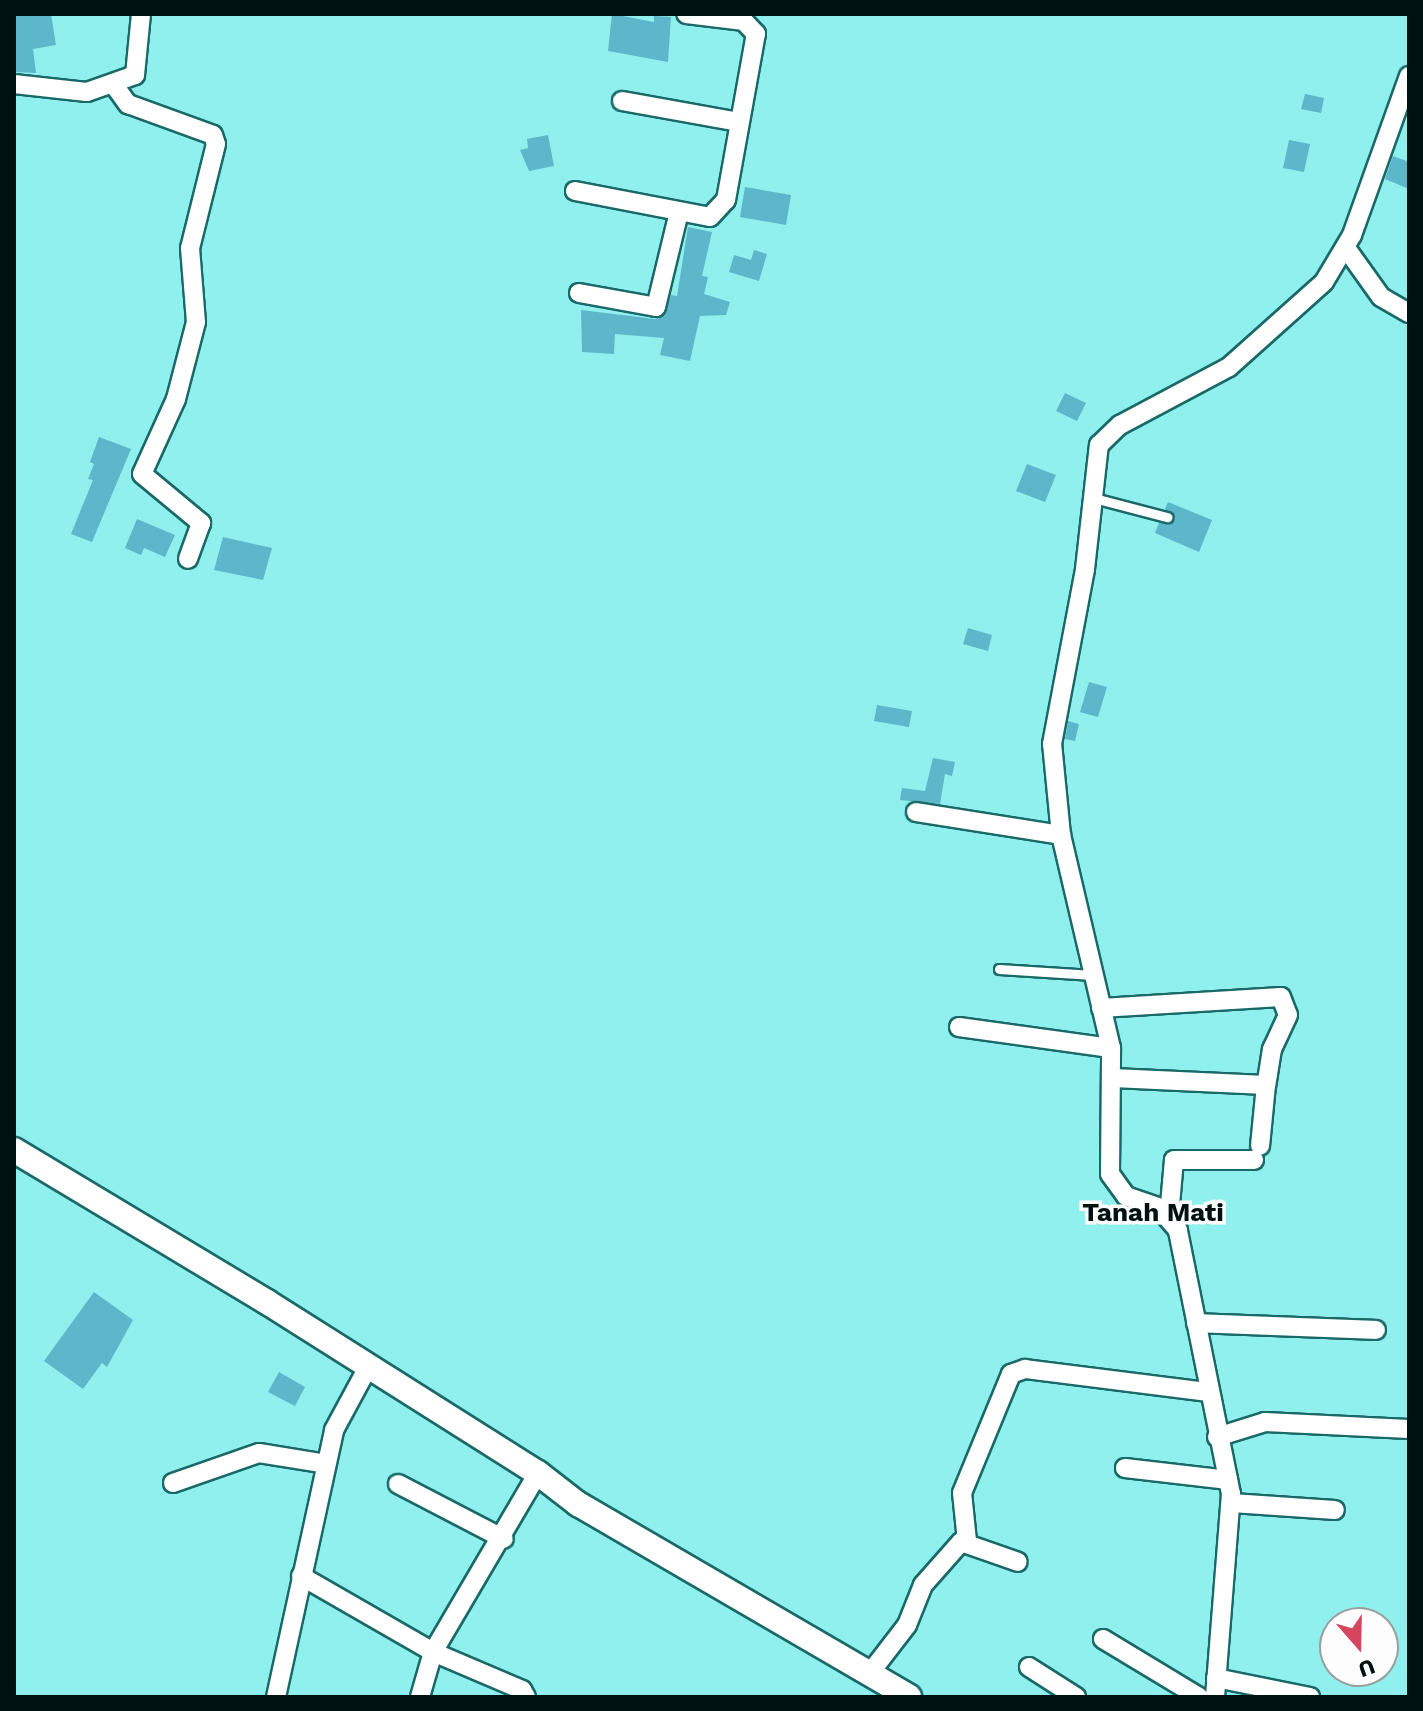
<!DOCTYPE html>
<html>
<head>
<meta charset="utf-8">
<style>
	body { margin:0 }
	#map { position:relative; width:1423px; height:1711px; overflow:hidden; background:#90f0ee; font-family:"Work Sans",sans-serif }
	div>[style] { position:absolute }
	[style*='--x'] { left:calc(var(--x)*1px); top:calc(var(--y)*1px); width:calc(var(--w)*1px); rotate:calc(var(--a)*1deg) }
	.building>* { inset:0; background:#5cb7cb }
	.roads { filter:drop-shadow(2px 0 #196968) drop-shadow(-2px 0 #196968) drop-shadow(0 2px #196968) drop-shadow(0 -2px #196968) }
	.lane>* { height:9px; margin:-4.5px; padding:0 4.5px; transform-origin:4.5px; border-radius:4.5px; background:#fff }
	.street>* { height:18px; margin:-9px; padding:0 9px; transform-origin:9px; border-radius:9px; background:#fff }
	.secondary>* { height:24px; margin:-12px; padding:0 12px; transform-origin:12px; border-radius:12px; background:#fff }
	span { translate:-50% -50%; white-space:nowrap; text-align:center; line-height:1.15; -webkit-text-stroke:7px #fdfdfd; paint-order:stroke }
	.quarter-label { font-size:26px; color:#011; font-weight:700 }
	.frame { position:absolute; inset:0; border:16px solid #011; pointer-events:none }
	.north { position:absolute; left:1319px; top:1607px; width:80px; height:80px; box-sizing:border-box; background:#fdfdfd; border:2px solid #989f9f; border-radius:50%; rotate:160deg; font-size:22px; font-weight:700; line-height:32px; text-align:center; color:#011 }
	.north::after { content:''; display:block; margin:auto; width:28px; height:36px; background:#d54560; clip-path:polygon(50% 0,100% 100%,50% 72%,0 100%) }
</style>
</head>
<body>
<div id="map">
	<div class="building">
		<div style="clip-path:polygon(14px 14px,51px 14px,56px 45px,33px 49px,36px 73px,14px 72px)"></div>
		<div style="clip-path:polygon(612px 14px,654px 22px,654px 16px,671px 17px,668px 62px,608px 51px)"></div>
		<div style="clip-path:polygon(1305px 94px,1324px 98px,1321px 113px,1301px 109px)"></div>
		<div style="clip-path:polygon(548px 135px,554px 166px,529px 171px,520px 150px,528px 148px,527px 139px)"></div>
		<div style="clip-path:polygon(1289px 140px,1310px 144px,1304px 172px,1283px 168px)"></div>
		<div style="clip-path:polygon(1393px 156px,1409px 162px,1409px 189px,1385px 179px)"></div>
		<div style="clip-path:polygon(745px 187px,791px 195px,786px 225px,740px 217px)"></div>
		<div style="clip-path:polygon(688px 227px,712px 232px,702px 276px,708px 277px,704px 294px,730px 302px,726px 315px,700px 316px,690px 361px,660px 355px,664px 338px,615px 334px,614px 354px,582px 352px,581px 310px,655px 319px,665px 314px,671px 295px,677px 296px)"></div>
		<div style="clip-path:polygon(754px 250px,767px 254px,759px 281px,729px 272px,734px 255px,751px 260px)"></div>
		<div style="clip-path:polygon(1065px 393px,1086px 403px,1077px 421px,1056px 411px)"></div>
		<div style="clip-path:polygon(99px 437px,131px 449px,92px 542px,71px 534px,93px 480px,88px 479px,94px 464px,90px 462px)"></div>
		<div style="clip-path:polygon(1027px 464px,1056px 475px,1045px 502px,1016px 491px)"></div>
		<div style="clip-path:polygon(1168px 502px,1212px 520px,1199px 552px,1155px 533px,1159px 523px,1174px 520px,1165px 509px)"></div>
		<div style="clip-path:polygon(137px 519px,175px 535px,165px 557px,144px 548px,141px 555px,125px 548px)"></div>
		<div style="clip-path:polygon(223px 537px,272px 548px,263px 580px,214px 570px)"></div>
		<div style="clip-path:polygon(968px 628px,992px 635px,988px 651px,963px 644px)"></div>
		<div style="clip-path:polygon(1089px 682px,1107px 687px,1098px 717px,1080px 712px)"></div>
		<div style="clip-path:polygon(877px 705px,912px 711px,909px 727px,874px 721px)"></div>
		<div style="clip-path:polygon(1068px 721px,1079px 724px,1075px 741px,1065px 739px)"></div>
		<div style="clip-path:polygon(933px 758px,955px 762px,952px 776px,945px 774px,940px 804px,900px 800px,902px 788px,925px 791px)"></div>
		<div style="clip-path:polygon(94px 1292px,133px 1320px,107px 1367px,102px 1363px,83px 1389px,44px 1361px)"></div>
		<div style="clip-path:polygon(279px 1372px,305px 1387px,295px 1406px,268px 1392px)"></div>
	</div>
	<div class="roads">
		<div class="lane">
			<div style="--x:1090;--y:497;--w:80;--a:14.6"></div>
			<div style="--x:999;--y:969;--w:94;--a:3.7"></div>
		</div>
		<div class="street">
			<div style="--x:14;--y:84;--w:73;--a:6.3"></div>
			<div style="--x:87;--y:92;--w:51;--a:-19.5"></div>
			<div style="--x:135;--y:75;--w:61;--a:-84.4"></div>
			<div style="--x:114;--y:85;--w:24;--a:54"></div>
			<div style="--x:128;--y:104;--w:90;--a:20"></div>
			<div style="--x:213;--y:135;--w:9;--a:72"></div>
			<div style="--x:216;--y:144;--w:107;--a:104"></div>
			<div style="--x:190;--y:248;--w:74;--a:85.4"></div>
			<div style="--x:196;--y:322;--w:80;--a:104.6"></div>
			<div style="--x:176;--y:399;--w:82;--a:114.4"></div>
			<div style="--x:142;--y:474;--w:77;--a:39.7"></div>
			<div style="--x:201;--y:523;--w:38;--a:110"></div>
			<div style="--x:622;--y:101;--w:119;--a:10.2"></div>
			<div style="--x:575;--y:191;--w:137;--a:10.9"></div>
			<div style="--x:710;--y:217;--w:23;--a:-47"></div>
			<div style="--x:726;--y:200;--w:169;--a:-79.8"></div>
			<div style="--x:756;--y:34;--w:18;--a:-133"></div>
			<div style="--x:744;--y:21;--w:58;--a:-173.1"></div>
			<div style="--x:1346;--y:248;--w:60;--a:54.5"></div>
			<div style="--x:1381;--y:297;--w:32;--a:30"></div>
			<div style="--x:579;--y:293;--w:78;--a:10.3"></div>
			<div style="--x:656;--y:307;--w:98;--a:-76.4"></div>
			<div style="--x:916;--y:812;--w:147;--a:9"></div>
			<div style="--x:1101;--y:1008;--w:180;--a:-3.5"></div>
			<div style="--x:1281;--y:997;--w:19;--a:69"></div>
			<div style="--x:1288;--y:1015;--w:38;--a:115"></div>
			<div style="--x:1272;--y:1049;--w:36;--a:99"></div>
			<div style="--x:959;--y:1027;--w:153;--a:7.9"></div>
			<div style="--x:1113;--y:1078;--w:153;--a:2.6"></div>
			<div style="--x:1266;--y:1085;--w:61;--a:95.6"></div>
			<div style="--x:1169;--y:1216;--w:56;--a:-84.9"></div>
			<div style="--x:1174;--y:1160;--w:80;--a:0"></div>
			<div style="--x:1196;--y:1323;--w:180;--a:2.2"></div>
			<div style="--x:1217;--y:1437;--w:50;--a:-17.4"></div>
			<div style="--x:1265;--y:1422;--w:144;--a:2.8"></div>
			<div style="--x:1125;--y:1468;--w:104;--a:6.6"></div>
			<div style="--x:173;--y:1483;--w:91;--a:-19.2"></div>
			<div style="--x:259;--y:1453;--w:68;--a:9.3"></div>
			<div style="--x:398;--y:1484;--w:119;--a:27.4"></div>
			<div style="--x:1232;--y:1503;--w:103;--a:3.9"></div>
			<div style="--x:967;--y:1541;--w:48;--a:-95.9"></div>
			<div style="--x:962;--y:1493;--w:129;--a:-67.6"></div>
			<div style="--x:1011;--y:1374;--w:15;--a:-20"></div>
			<div style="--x:1025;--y:1369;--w:184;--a:7.2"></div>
			<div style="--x:301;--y:1576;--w:152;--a:29.9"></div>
			<div style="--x:433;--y:1652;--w:208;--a:-59.6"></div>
			<div style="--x:1103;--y:1639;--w:112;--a:31.1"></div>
			<div style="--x:1029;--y:1667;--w:56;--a:32.6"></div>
			<div style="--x:870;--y:1673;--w:61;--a:-52.4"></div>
			<div style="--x:907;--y:1625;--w:43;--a:-68.2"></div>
			<div style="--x:923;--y:1585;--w:57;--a:-48.5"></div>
			<div style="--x:961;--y:1542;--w:60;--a:19.3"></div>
			<div style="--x:1216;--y:1678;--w:96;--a:11.4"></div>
			<div style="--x:276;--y:1697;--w:273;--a:-77.7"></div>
			<div style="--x:334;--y:1430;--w:72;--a:-61.6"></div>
			<div style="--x:420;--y:1697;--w:47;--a:-73.9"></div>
			<div style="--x:433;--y:1652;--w:97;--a:23.1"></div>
			<div style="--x:522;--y:1690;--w:8;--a:60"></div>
			<div style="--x:1215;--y:1697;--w:204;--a:-85.5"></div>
			<div style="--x:1231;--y:1494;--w:269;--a:-101.4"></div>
			<div style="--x:1178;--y:1230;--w:30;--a:-131"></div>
			<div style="--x:1158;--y:1207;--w:34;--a:-161"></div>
			<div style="--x:1126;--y:1196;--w:27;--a:-126"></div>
			<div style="--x:1110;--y:1174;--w:126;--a:-89.5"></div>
			<div style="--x:1111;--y:1048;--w:219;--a:-103.2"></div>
			<div style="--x:1061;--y:835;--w:91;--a:-95.6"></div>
			<div style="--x:1052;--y:744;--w:178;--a:-79.3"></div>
			<div style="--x:1085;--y:569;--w:125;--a:-83.6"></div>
			<div style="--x:1099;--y:445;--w:29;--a:-44"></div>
			<div style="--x:1120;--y:425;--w:123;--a:-28"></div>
			<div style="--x:1229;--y:367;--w:127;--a:-41.8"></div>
			<div style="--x:1324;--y:282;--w:55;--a:-59.2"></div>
			<div style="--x:1352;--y:235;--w:169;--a:-70.3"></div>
		</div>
		<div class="secondary">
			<div style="--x:14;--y:1150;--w:295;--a:31"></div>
			<div style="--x:267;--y:1302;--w:320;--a:32.3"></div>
			<div style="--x:538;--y:1473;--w:51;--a:37.8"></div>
			<div style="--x:578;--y:1504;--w:383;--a:30.2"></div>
		</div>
	</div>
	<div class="quarter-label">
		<span style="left:1153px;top:1213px">Tanah Mati</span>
	</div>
	<div class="frame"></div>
	<div class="north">U</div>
</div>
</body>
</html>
